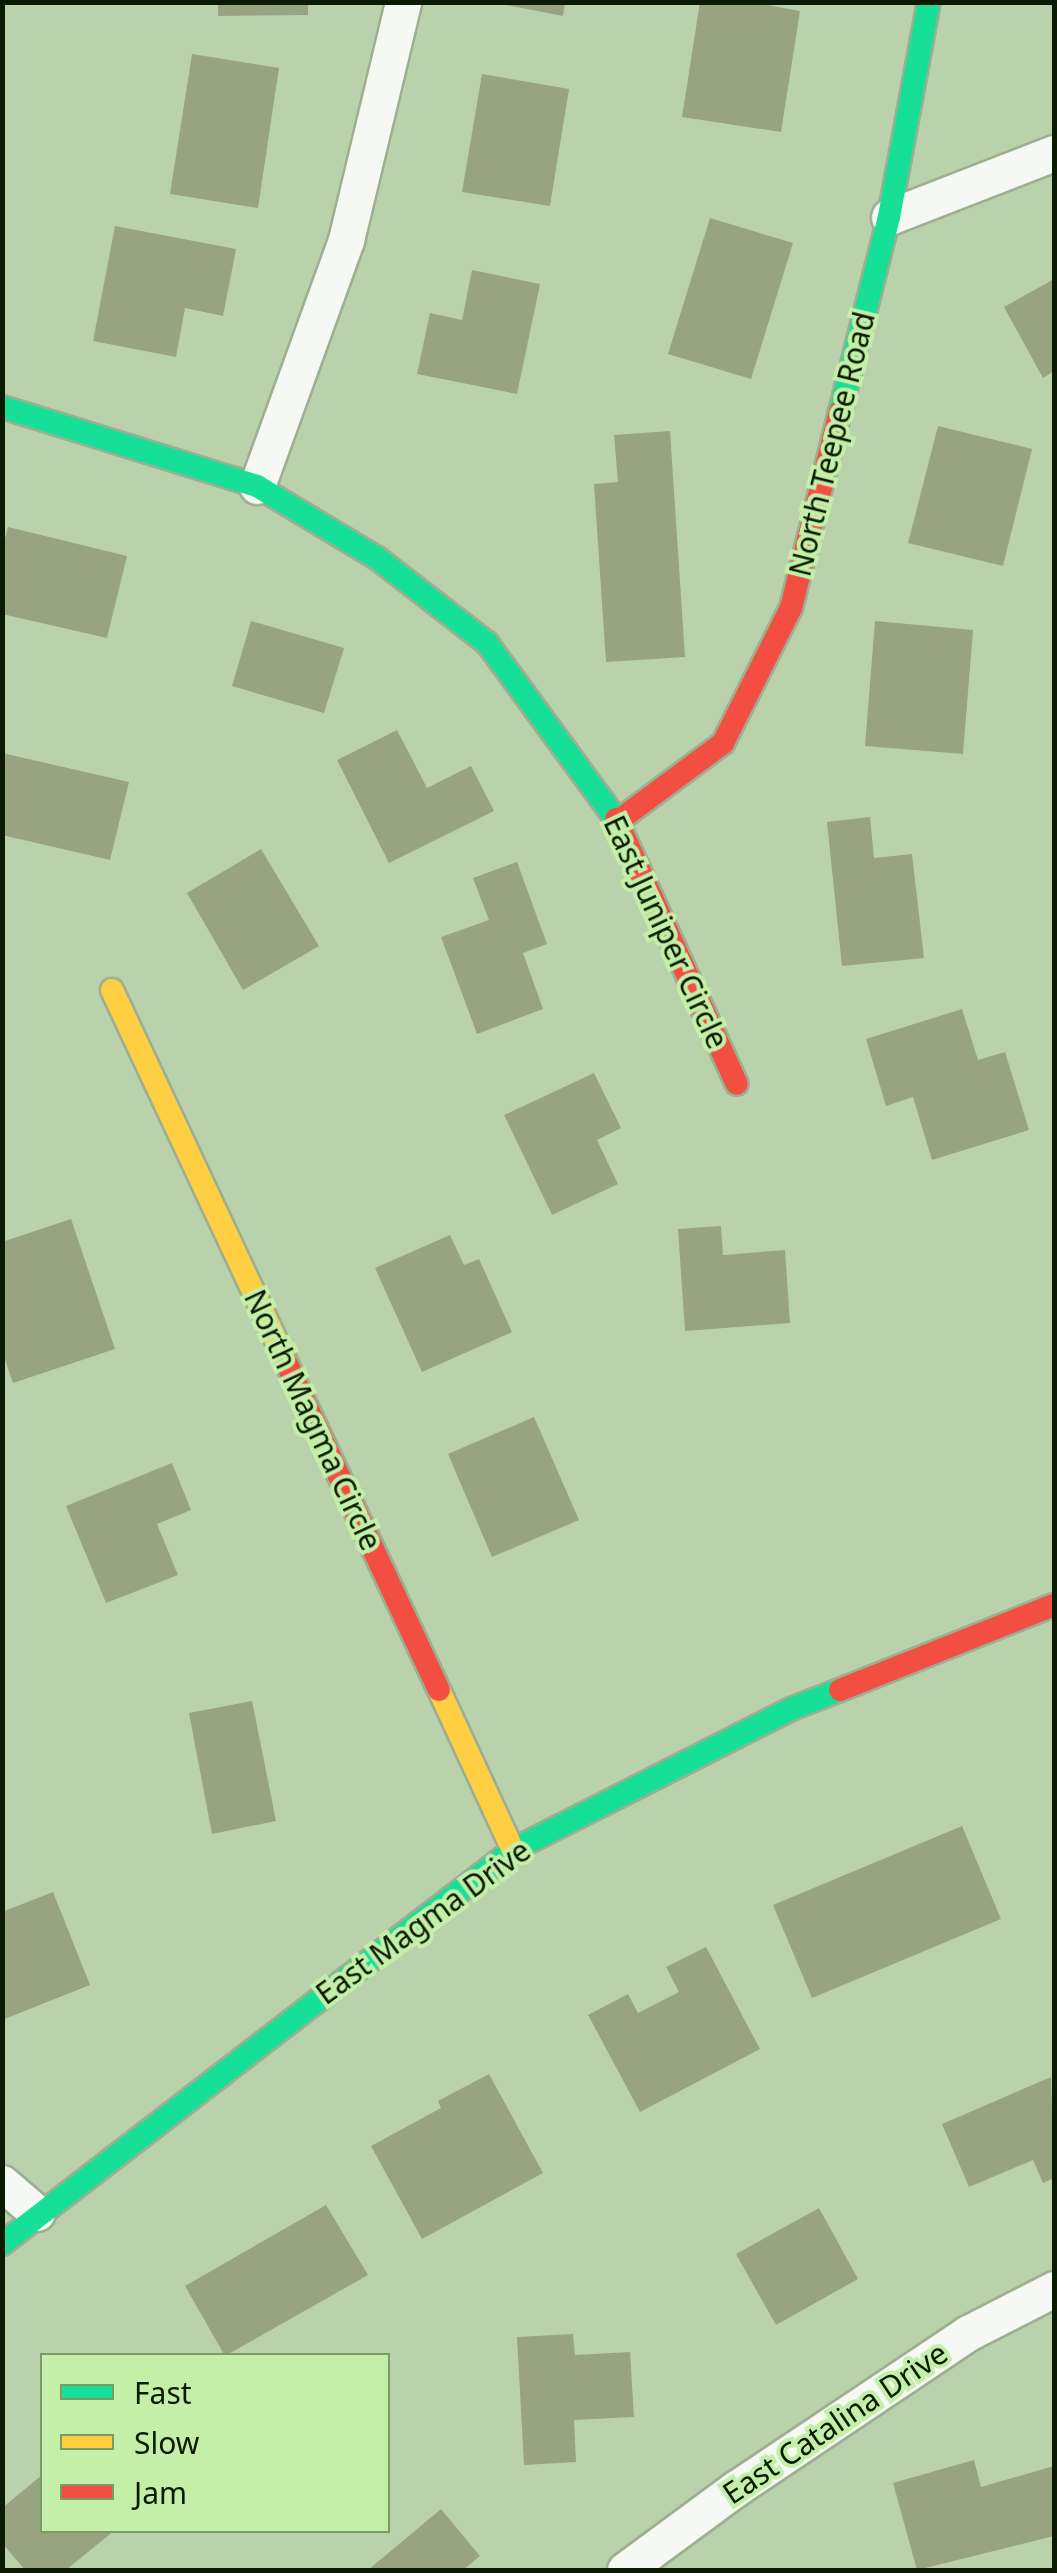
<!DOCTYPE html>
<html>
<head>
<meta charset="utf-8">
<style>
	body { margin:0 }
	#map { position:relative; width:1057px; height:2573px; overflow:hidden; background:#bad2ac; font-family:"Noto Sans",sans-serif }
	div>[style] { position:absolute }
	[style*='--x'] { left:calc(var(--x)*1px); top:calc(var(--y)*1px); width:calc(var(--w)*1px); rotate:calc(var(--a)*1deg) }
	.building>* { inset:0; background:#97a47f }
	.roads { filter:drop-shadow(2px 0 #9caf91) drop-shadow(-2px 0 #9caf91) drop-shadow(0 2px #9caf91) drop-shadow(0 -2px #9caf91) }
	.street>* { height:35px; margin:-17.5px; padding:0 17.5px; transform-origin:17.5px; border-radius:17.5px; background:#f5f8f3 }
	.fast>* { height:22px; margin:-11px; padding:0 11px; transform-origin:11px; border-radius:11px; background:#16e098 }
	.slow>* { height:22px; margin:-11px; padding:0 11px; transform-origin:11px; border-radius:11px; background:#ffcf43 }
	.jam>* { height:22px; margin:-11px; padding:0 11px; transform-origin:11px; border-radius:11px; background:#f24e42 }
	span { translate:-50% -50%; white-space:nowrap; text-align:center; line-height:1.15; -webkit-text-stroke:8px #c4efa8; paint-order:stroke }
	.street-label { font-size:30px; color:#0b1a02 }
	.frame { position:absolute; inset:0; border:5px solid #0b1a02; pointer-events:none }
	.legend { position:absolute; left:40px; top:2353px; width:350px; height:180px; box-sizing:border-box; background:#c4efa8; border:2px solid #7a9a66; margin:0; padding:12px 18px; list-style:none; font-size:30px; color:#0b1a02 }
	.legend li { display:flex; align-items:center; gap:20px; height:50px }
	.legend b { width:50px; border:2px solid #7a9a66 }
</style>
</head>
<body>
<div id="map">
	<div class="building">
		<div style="clip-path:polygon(218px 2px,308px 2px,308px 15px,218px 16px)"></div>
		<div style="clip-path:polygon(491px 2px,565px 2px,563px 16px)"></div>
		<div style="clip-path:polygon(700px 2px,751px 2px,800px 11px,781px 132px,682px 117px)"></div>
		<div style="clip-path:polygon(192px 54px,279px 68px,258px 208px,170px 194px)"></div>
		<div style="clip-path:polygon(482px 74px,569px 89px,550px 206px,462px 192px)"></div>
		<div style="clip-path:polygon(710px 218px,793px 243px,751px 379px,668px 354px)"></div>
		<div style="clip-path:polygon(115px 226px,236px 249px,223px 316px,185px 308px,176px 357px,93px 341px)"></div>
		<div style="clip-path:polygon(472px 270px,540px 284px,517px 394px,417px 374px,430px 313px,462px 320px)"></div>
		<div style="clip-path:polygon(1054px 279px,1054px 371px,1043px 378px,1004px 307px)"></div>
		<div style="clip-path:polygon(938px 426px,1032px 449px,1003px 566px,908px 543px)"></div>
		<div style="clip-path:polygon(670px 431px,685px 657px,606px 662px,594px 484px,618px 482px,614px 435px)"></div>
		<div style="clip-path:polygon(8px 527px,127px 556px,107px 638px,2px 614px,2px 550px)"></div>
		<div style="clip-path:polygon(251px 621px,344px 648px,324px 713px,232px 686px)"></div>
		<div style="clip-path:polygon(875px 621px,973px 630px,963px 754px,865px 746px)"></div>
		<div style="clip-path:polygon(397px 730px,427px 788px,471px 766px,494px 811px,389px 863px,337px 760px)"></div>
		<div style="clip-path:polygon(2px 753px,129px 782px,110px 860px,2px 835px)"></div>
		<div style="clip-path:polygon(870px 817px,874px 858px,912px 854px,924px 958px,842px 966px,827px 822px)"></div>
		<div style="clip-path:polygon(261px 849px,319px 946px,243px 990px,187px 893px)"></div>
		<div style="clip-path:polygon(517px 862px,547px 944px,523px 953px,543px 1009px,477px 1034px,441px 937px,489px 920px,473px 878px)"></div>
		<div style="clip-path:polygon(962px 1009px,978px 1060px,1005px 1052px,1029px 1130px,932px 1160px,913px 1097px,886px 1106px,866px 1039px)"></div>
		<div style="clip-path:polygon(594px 1073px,621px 1128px,597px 1140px,618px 1184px,552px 1215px,504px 1115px)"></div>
		<div style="clip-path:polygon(71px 1219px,115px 1349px,13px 1383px,2px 1351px,2px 1242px)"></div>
		<div style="clip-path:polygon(721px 1226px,723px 1255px,785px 1250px,790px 1323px,685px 1331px,678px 1229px)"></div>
		<div style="clip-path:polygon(450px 1235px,464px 1265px,479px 1259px,512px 1332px,422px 1372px,375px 1268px)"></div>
		<div style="clip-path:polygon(534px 1417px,579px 1520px,492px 1557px,448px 1454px)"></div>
		<div style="clip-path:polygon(172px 1463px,191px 1510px,157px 1524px,178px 1575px,106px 1603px,66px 1506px)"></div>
		<div style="clip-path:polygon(252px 1701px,276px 1821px,212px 1834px,189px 1713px)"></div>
		<div style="clip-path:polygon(962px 1826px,1001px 1919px,812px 1998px,773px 1905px)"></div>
		<div style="clip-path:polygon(53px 1892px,90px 1985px,2px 2020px,2px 1912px)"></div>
		<div style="clip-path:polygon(706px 1947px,760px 2049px,640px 2112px,588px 2015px,628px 1994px,638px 2013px,679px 1992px,666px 1967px)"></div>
		<div style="clip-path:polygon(489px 2074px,543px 2173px,422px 2239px,371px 2146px,441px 2108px,438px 2101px)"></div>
		<div style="clip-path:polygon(1051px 2077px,1054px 2178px,1043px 2183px,1033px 2160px,969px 2187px,942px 2124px)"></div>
		<div style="clip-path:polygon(326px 2205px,368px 2275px,225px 2356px,185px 2286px)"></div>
		<div style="clip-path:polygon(819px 2208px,858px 2279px,776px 2325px,736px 2254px)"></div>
		<div style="clip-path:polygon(573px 2334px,575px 2355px,630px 2352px,634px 2417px,574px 2420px,576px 2462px,524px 2465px,517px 2337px)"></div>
		<div style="clip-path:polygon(974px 2460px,981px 2487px,1054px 2466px,1054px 2536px,917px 2570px,893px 2483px)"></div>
		<div style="clip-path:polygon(42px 2475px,42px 2530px,115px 2530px,66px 2570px,25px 2570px,2px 2543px,2px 2508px)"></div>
		<div style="clip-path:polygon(441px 2509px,480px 2556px,463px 2570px,368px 2570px)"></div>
	</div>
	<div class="roads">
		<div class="street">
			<div style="--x:889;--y:217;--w:177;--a:-21.2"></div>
			<div style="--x:257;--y:486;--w:262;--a:-70.1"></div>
			<div style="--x:346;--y:240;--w:245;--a:-76.5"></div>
			<div style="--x:2;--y:2183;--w:46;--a:40.6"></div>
			<div style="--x:625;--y:2570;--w:137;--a:-36.4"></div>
			<div style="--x:735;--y:2489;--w:280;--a:-33.8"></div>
			<div style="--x:968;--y:2333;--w:97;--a:-27.1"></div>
		</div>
		<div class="fast">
			<div style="--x:2;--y:407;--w:267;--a:17.2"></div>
			<div style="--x:257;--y:486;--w:140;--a:31"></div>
			<div style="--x:377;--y:558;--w:139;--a:37.7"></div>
			<div style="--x:487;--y:643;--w:218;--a:53.8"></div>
			<div style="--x:840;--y:412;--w:201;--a:-75.9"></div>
			<div style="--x:889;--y:217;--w:219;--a:-79.5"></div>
			<div style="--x:2;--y:2244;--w:645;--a:-37.63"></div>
			<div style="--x:513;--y:1850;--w:312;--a:-26.9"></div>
			<div style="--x:791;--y:1709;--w:53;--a:-21.2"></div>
		</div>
		<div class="slow">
			<div style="--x:112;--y:990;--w:408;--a:64.9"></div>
			<div style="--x:439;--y:1690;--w:176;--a:65.2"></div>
		</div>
		<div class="jam">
			<div style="--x:616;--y:819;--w:291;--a:65.5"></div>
			<div style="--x:618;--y:821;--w:131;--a:-36.6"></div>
			<div style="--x:723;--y:743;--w:151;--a:-63.3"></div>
			<div style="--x:791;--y:608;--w:202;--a:-76"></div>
			<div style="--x:285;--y:1360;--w:364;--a:65"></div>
			<div style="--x:840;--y:1690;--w:230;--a:-21.7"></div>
		</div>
	</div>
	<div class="street-label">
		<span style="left:832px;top:444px;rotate:-76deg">North Teepee Road</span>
		<span style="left:666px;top:932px;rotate:65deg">East Juniper Circle</span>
		<span style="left:313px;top:1420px;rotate:65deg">North Magma Circle</span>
		<span style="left:423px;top:1922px;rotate:-36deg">East Magma Drive</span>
		<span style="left:835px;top:2423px;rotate:-34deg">East Catalina Drive</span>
	</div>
	<div class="frame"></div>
	<ul class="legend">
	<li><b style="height:12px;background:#16e098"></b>Fast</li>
	<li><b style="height:12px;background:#ffcf43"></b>Slow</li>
	<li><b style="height:12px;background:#f24e42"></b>Jam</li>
	</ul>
</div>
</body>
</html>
